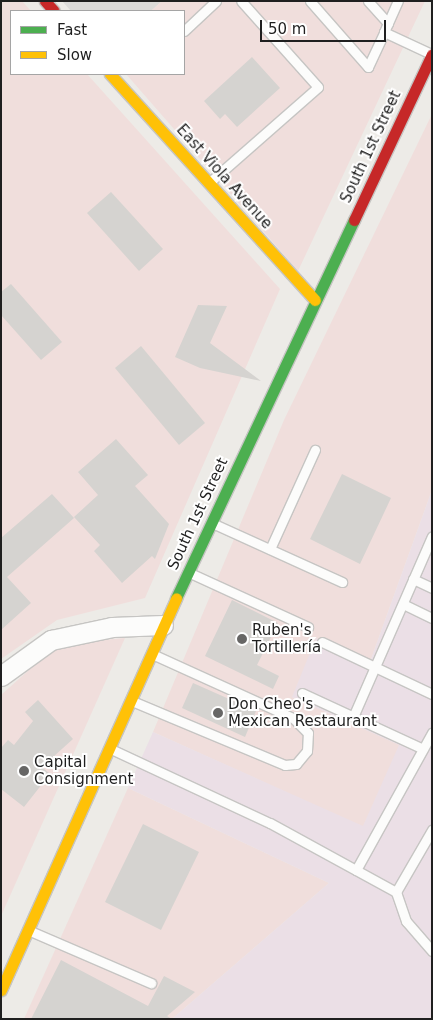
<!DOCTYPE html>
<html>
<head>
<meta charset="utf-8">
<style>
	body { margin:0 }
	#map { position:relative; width:433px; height:1020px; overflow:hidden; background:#edebe7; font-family:"DejaVu Sans",sans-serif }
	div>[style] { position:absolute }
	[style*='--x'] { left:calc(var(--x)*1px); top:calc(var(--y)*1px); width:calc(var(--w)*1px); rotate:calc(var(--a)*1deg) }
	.residential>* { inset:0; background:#dcdbd9 }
	.commercial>* { inset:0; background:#f0dedc }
	.industrial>* { inset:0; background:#ebdfe6 }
	.building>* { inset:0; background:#d5d3d0 }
	.roads { filter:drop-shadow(1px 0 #c6c5c3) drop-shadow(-1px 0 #c6c5c3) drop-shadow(0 1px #c6c5c3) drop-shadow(0 -1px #c6c5c3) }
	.lane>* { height:9px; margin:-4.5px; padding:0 4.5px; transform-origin:4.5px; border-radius:4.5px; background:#fcfcfb }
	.street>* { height:19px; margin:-9.5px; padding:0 9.5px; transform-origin:9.5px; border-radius:9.5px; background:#fcfcfb }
	.fast>* { height:11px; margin:-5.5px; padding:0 5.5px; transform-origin:5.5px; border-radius:5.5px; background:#4caf50 }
	.slow>* { height:11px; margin:-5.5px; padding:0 5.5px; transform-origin:5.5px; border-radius:5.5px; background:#ffc107 }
	.jam>* { height:11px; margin:-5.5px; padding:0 5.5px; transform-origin:5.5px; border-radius:5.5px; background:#c62828 }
	.dots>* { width:14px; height:14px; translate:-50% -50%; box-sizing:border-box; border:2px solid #fff; border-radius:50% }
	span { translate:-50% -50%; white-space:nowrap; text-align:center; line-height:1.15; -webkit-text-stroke:4px #fff; paint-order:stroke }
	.street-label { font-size:15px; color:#1f1f1f }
	.poi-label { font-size:15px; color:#1f1f1f }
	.left { translate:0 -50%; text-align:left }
	.frame { position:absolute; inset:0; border:2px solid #1f1f1f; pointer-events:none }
	.legend { position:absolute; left:10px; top:10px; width:175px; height:65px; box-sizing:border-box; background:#fff; border:1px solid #a5a5a5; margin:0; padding:6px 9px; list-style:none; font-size:15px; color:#1f1f1f }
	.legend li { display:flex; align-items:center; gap:10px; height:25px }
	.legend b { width:25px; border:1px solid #a5a5a5 }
	.scale { position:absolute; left:260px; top:20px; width:126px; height:22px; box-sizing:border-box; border:2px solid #1f1f1f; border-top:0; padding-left:6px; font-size:15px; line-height:18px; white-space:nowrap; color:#1f1f1f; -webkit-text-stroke:4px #fff; paint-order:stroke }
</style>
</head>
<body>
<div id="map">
	<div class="residential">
		<div style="clip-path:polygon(62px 1px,162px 1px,151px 11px,71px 11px)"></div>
	</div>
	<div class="commercial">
		<div style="clip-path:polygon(1px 1px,22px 1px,31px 11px,11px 11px,11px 74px,87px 74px,280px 289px,145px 598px,57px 620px,1px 659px)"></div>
		<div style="clip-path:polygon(162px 1px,425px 1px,298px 271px,126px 74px,184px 74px,184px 11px,151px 11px)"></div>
		<div style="clip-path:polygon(432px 114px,432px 490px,370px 662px,292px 697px,400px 745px,363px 827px,153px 732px,284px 420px)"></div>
		<div style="clip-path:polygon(125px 638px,1px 916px,1px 695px,48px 653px,69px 643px)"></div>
		<div style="clip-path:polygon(128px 788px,329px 883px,172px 1019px,24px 1019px)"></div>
	</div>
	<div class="industrial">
		<div style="clip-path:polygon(432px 490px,432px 1019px,172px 1019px,329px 883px,128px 788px,153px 732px,363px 826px,399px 745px,292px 697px,316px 638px,370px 662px)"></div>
	</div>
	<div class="building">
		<div style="clip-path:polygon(252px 57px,280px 88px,237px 127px,225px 114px,220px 119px,204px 101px)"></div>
		<div style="clip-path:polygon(111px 192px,163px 249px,139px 271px,87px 213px)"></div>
		<div style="clip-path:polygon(11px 284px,62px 342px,41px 360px,1px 315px,1px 292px)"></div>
		<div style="clip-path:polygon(198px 305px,227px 306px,210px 343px,261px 381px,200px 368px,175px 357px)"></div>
		<div style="clip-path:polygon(141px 346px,205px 423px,179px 445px,115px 368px)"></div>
		<div style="clip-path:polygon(116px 439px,148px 475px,135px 486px,169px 524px,155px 559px,152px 556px,122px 583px,94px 551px,100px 545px,74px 517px,98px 495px,78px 472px)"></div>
		<div style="clip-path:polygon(342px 474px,391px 498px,360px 564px,310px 539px)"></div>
		<div style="clip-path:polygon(52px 494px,74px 518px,7px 577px,31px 603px,1px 630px,1px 538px)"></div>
		<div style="clip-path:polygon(232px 600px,278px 623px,257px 665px,279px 676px,273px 689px,205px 656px)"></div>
		<div style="clip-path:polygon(193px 683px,256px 711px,245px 737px,182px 708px)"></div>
		<div style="clip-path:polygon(38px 700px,73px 739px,42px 767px,50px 774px,24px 807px,1px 789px,1px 748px,8px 740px,14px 745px,33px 721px,25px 712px)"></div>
		<div style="clip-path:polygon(143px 824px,199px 852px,161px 930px,105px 902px)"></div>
		<div style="clip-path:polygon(61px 960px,148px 1006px,164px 976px,195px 992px,167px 1016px,172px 1019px,31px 1019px)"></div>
	</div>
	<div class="roads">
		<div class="lane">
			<div style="--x:310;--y:1;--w:88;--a:48.7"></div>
			<div style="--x:368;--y:67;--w:38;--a:-65"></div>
			<div style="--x:384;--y:32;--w:50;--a:25"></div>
			<div style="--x:368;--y:1;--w:30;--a:48"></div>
			<div style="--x:184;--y:31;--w:44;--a:-43.2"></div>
			<div style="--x:384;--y:32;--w:34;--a:-66"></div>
			<div style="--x:211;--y:181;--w:142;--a:-41.3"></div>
			<div style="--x:318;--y:87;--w:115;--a:-131.8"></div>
			<div style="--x:212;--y:523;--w:143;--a:24.4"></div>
			<div style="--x:270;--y:549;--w:109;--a:-65.6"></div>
			<div style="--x:190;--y:573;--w:130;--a:24.6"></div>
			<div style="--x:413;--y:579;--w:21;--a:25"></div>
			<div style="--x:403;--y:604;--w:32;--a:26"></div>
			<div style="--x:322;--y:642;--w:122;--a:25.3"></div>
			<div style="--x:302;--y:693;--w:133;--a:24.8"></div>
			<div style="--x:132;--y:701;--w:166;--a:22.7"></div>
			<div style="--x:285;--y:765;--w:11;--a:-5"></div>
			<div style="--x:296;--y:764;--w:17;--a:-50"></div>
			<div style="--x:307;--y:751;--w:18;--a:-87"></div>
			<div style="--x:308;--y:733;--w:21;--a:-135"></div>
			<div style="--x:293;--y:718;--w:155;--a:-155.6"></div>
			<div style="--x:353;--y:717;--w:197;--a:-66.4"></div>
			<div style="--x:111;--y:749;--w:175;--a:25"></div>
			<div style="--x:270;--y:823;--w:144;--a:28.7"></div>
			<div style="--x:396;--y:892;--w:31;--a:71"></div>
			<div style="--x:406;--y:921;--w:40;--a:49"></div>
			<div style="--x:356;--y:870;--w:157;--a:-61"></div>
			<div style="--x:396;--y:892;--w:72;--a:-59.9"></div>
			<div style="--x:30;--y:931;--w:132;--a:23.3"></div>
		</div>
		<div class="street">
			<div style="--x:1;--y:676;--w:62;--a:-35.8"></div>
			<div style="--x:51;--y:640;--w:62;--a:-12"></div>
			<div style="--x:112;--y:627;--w:51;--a:-2.2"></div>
		</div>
		<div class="fast">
			<div style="--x:176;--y:598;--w:418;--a:-64.8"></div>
		</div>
		<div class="slow">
			<div style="--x:110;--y:74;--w:305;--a:47.8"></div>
			<div style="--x:1;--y:990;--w:429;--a:-65.9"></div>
		</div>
		<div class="jam">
			<div style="--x:45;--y:1;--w:13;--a:48"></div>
			<div style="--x:354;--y:220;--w:183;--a:-64.8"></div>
		</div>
	</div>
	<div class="dots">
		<div style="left:242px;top:639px;background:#676665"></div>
		<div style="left:218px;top:713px;background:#676665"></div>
		<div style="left:24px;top:771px;background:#676665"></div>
	</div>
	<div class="street-label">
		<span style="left:371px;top:147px;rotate:-65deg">South 1st Street</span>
		<span style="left:224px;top:177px;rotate:48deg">East Viola Avenue</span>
		<span style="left:198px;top:514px;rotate:-65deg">South 1st Street</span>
	</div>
	<div class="poi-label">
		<span class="left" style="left:252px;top:639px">Ruben's<br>Tortillería</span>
		<span class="left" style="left:228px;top:713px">Don Cheo's<br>Mexican Restaurant</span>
		<span class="left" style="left:34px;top:771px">Capital<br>Consignment</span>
	</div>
	<div class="frame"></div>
	<ul class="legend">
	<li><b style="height:6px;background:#4caf50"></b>Fast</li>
	<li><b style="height:6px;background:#ffc107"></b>Slow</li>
	</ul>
	<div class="scale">50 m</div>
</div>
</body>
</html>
